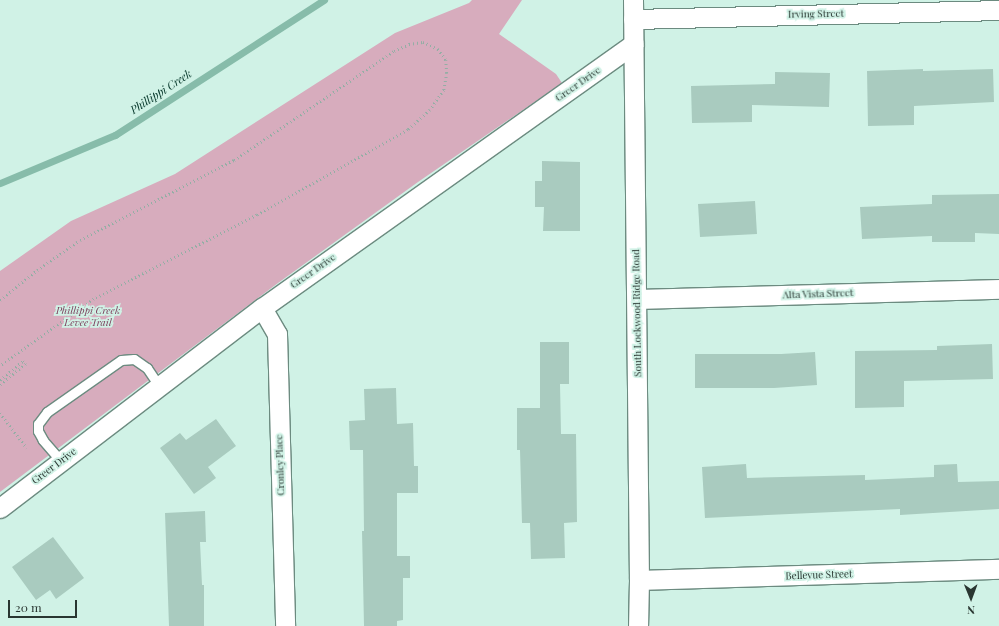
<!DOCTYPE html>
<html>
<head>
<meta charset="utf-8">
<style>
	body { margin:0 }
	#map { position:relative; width:999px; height:626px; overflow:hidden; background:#d0f2e6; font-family:"Playfair Display",serif }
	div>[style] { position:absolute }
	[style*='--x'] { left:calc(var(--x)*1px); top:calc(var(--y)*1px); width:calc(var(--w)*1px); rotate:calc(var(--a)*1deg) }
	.green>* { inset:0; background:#d7acbd }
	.stream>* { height:7px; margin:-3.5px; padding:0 3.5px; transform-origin:3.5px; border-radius:3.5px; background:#87bcaa }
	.building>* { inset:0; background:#a9cbbf }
	.path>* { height:2.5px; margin-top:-1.25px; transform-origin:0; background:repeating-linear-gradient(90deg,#94aea5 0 1px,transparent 0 4px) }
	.roads { filter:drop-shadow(1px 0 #6c8b80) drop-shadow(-1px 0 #6c8b80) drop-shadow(0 1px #6c8b80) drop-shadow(0 -1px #6c8b80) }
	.service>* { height:9px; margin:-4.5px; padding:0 4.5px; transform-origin:4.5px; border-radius:4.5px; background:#fff }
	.minor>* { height:19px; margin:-9.5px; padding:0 9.5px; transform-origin:9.5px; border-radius:9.5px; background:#fff }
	span { translate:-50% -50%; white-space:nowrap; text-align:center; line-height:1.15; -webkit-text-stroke:3.5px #d0f2e6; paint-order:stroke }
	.street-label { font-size:10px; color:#293631 }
	.park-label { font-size:10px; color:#7b3e5b; font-style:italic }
	.water-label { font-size:11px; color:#013326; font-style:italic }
	.north { position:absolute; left:951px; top:578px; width:40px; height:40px; -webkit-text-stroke:3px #d0f2e6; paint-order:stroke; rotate:179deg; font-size:11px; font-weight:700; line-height:16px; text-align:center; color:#293631 }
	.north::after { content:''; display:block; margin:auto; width:14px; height:18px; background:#293631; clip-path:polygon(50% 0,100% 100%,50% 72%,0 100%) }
	.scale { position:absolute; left:8px; top:600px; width:69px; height:18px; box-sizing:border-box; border:2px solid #293631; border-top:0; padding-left:5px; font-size:12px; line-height:14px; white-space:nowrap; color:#293631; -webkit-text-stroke:3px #d0f2e6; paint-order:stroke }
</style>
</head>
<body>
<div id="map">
	<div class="green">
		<div style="clip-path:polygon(472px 0,522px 0,499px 34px,556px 74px,562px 83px,418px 182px,278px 283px,0 492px,0 271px,71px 221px,175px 174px,395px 33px,469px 3px)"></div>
	</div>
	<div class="stream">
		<div style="--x:0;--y:183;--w:125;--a:-22.7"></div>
		<div style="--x:115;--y:135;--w:249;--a:-32.9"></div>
	</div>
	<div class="building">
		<div style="clip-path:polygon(923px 69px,923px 71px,993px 69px,994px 102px,914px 106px,914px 125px,868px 126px,867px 71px)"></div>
		<div style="clip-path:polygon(775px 72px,830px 73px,829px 107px,752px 105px,752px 122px,692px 123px,691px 86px,775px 84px)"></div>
		<div style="clip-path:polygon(542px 161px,580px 162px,580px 231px,543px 231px,544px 207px,535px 207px,535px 181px,542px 181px)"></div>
		<div style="clip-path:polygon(999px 194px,999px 234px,975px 233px,975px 242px,932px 242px,932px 236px,862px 239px,860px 207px,932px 204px,932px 195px)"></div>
		<div style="clip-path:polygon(755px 201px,757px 234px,700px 237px,698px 204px)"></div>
		<div style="clip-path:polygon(540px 342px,569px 342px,569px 384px,560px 384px,561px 434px,576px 434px,577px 522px,564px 523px,565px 558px,531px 559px,530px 523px,522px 523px,520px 450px,517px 450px,517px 408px,540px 408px)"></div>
		<div style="clip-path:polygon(992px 344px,993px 379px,904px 381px,904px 407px,855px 408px,855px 351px,937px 350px,937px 346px)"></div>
		<div style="clip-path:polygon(815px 352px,817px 385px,774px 388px,695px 388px,695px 354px,781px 354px)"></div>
		<div style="clip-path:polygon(396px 388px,397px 424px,413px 423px,414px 466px,418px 466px,418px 493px,397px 493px,397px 556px,410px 556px,410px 578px,403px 578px,403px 620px,397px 621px,397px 626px,364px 626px,362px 531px,364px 531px,363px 450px,350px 450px,349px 421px,365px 420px,364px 389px)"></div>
		<div style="clip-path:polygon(216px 419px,236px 446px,208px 467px,216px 478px,194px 494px,160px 448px,180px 433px,186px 440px)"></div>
		<div style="clip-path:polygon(746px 464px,747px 478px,865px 475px,865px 480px,934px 477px,934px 465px,957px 464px,958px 482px,999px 481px,999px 509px,900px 515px,900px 509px,705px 518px,702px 467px)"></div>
		<div style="clip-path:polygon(205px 511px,206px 542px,200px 542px,202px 585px,204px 585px,204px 626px,169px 626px,165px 513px)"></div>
		<div style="clip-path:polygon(53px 537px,84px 578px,56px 599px,50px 590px,36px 600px,12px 567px)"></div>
	</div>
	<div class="path">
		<div style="--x:0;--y:300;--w:48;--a:-39"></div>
		<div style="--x:37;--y:270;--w:52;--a:-34.9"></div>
		<div style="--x:80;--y:240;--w:174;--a:-27.5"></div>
		<div style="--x:234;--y:160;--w:194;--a:-34.3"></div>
		<div style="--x:394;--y:51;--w:17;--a:-25"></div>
		<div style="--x:409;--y:44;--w:14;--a:-8"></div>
		<div style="--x:423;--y:42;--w:17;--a:25"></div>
		<div style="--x:438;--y:49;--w:14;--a:54"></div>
		<div style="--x:446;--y:60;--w:13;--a:86"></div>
		<div style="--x:447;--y:73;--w:17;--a:100"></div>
		<div style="--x:444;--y:90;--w:24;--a:125"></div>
		<div style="--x:430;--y:110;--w:30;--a:138"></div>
		<div style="--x:408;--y:130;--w:173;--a:150.6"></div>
		<div style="--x:257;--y:215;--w:183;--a:152.7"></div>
		<div style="--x:94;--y:299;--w:115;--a:144.5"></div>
		<div style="--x:0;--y:380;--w:30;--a:-40"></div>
		<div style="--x:23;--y:361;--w:4;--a:45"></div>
		<div style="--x:26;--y:364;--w:33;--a:141"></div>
		<div style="--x:0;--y:413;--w:44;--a:52.4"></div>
	</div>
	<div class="roads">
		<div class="service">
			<div style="--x:61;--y:461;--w:28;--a:-131"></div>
			<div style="--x:43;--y:440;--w:10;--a:-119"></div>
			<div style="--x:38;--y:431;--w:7;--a:-90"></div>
			<div style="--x:38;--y:424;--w:15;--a:-53"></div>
			<div style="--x:47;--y:412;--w:90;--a:-35.1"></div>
			<div style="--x:121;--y:360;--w:13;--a:-4"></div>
			<div style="--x:134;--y:359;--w:16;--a:35"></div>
			<div style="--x:147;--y:368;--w:22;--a:56"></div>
		</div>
		<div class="minor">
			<div style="--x:633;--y:0;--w:580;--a:89.41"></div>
			<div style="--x:639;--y:580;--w:46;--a:91.2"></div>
			<div style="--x:633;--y:19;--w:366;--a:-1.4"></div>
			<div style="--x:637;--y:299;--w:362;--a:-1.6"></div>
			<div style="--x:262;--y:308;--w:30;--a:60"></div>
			<div style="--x:277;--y:334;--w:292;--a:88.4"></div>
			<div style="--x:0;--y:508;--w:330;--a:-37.4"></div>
			<div style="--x:262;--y:308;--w:456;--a:-35.4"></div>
			<div style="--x:639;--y:580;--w:360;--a:-1.8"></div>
		</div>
	</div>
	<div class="street-label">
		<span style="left:816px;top:14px;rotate:-1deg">Irving Street</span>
		<span style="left:578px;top:84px;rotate:-35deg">Greer Drive</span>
		<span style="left:313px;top:271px;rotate:-35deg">Greer Drive</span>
		<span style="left:818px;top:294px;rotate:-2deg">Alta Vista Street</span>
		<span style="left:637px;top:313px;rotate:-91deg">South Lockwood Ridge Road</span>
		<span style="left:280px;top:465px;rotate:-92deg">Cronley Place</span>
		<span style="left:54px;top:466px;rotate:-37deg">Greer Drive</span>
		<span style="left:819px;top:575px;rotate:-2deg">Bellevue Street</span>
	</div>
	<div class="park-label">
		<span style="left:88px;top:316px">Phillippi Creek<br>Levee Trail</span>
	</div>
	<div class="water-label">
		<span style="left:161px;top:92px;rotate:-33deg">Phillippi Creek</span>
	</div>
	<div class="north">N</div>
	<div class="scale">20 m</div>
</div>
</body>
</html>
